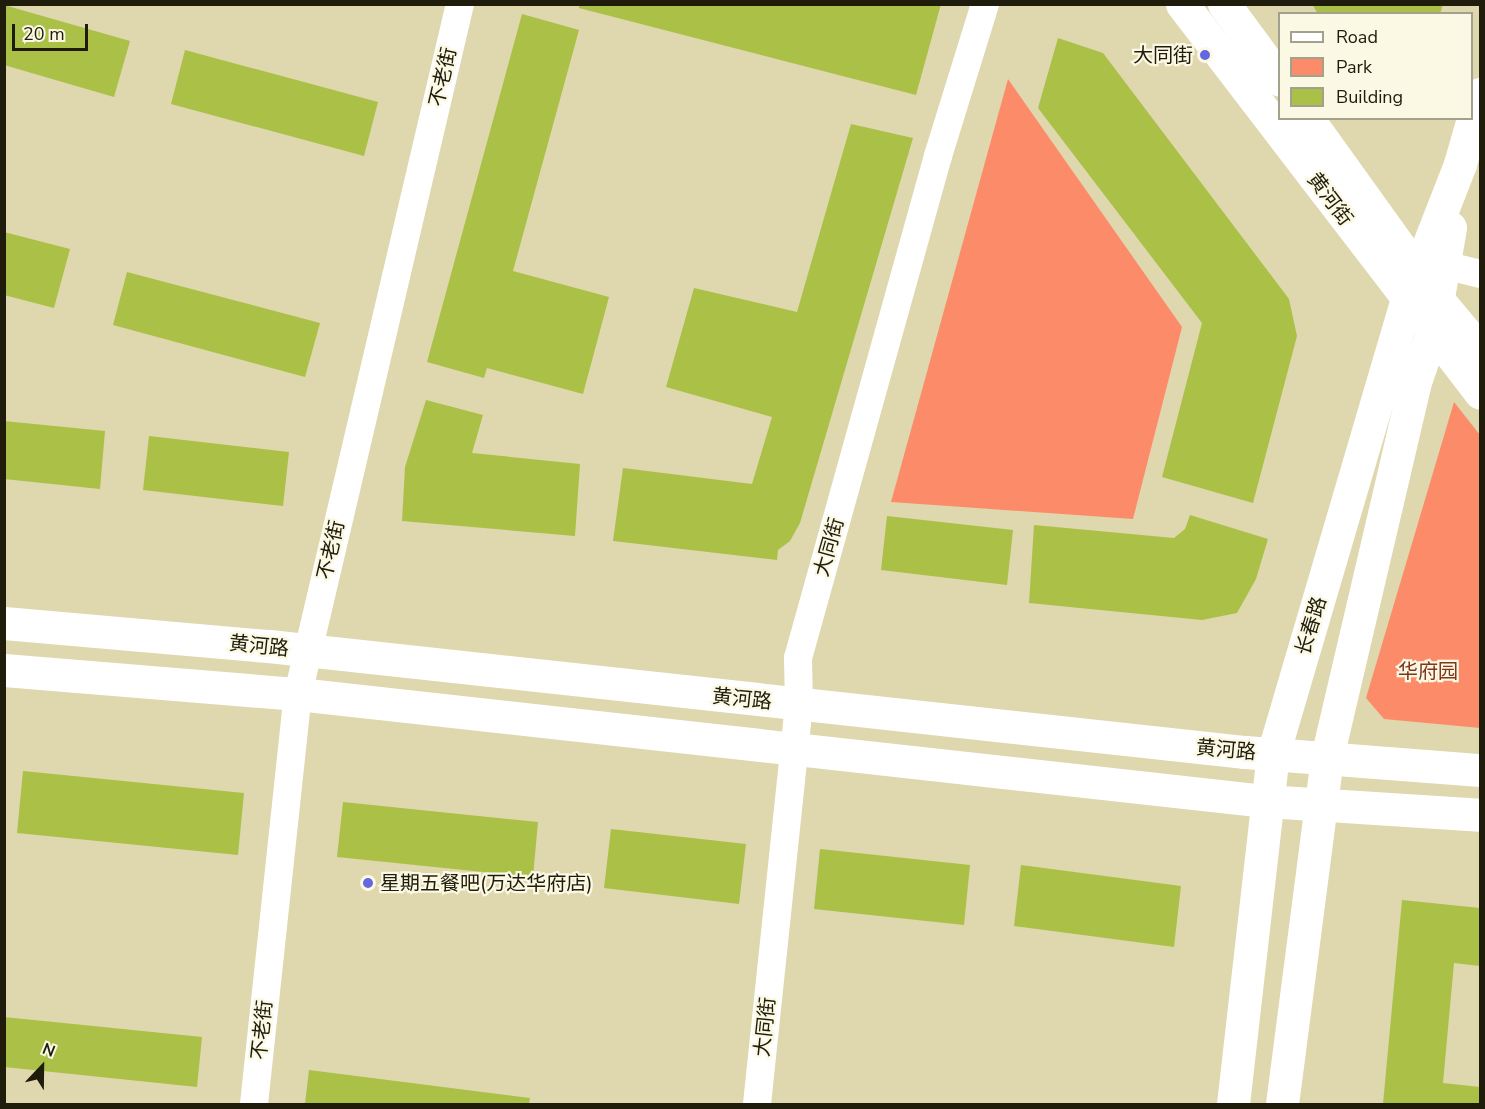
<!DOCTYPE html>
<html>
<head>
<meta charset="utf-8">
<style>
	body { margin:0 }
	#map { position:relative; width:1485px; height:1109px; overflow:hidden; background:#dfd7ae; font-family:"Nunito Sans","Noto Sans SC",sans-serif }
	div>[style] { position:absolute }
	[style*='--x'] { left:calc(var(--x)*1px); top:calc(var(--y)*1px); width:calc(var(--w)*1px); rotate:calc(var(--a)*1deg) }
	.green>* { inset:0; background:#fc8c69 }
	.building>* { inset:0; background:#abc047 }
	.street>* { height:28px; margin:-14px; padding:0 14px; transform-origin:14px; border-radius:14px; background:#fff }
	.secondary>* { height:33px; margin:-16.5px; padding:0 16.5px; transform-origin:16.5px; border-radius:16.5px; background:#fff }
	.primary>* { height:33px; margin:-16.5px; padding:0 16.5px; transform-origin:16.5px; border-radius:16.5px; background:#fff }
	.dots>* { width:16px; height:16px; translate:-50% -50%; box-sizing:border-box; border:3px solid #fbf8e3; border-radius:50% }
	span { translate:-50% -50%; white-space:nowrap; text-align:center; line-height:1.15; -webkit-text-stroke:4.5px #fbf8e3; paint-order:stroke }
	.poi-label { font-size:20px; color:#1f1c0c }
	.right { translate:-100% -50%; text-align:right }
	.left { translate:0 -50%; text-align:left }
	.street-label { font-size:20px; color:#1f1c0c }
	.park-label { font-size:20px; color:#7e361f }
	.frame { position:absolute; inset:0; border:6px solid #1f1c0c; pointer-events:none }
	.legend { position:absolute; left:1278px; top:12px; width:195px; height:108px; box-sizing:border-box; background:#fbf8e3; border:2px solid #a3a08d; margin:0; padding:8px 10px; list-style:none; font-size:18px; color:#1f1c0c }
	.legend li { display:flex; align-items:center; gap:12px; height:30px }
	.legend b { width:30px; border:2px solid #a3a08d }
	.north { position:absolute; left:12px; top:1037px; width:60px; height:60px; -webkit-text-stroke:4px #fbf8e3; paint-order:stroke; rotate:22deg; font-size:16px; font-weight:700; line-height:24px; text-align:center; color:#1f1c0c }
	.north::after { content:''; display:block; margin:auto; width:21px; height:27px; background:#1f1c0c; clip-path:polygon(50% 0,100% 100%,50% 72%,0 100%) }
	.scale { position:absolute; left:12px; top:24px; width:76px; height:27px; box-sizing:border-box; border:3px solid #1f1c0c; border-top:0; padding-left:8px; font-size:18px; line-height:21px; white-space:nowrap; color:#1f1c0c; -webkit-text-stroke:4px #fbf8e3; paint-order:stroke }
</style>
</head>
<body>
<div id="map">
	<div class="green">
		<div style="clip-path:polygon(1008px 79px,1182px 327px,1133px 519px,891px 502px)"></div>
		<div style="clip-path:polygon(1454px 402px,1480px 435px,1480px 728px,1384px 719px,1366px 698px)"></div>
	</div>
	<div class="building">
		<div style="clip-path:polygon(579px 4px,941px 4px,916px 95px,579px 8px)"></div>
		<div style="clip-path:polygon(1312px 4px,1443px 4px,1440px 14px,1318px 14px)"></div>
		<div style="clip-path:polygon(4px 5px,130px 41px,114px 97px,4px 65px)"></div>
		<div style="clip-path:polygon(522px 14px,579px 30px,513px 271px,609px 297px,583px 394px,487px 368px,484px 378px,427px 362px)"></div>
		<div style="clip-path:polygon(1058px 38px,1103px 53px,1289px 299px,1297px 336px,1253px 503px,1162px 477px,1202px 323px,1038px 108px)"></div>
		<div style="clip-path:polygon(185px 50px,378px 102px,364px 156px,171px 104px)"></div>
		<div style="clip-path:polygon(851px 124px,913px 138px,800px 523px,790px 541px,778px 550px,777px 560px,613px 541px,623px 468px,752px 484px,772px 417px,666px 387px,694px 288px,797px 312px)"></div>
		<div style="clip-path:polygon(4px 232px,70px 249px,54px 308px,4px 295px)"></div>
		<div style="clip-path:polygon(127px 272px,320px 323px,305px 377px,113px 325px)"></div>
		<div style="clip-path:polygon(426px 400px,483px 415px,472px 453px,580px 464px,575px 536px,402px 521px,405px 467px)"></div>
		<div style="clip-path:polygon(4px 421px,105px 431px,100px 489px,4px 479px)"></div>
		<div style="clip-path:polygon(149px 436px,289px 452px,283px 506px,143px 490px)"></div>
		<div style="clip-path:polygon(1190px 515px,1268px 539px,1256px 579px,1237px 613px,1202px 620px,1029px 603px,1034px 525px,1174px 538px,1185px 529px)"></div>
		<div style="clip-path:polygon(887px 516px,1013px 530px,1007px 585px,881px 570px)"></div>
		<div style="clip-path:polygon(23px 771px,244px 793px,238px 855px,17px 833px)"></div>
		<div style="clip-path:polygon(343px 802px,538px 822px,533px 877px,337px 857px)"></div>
		<div style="clip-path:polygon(611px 829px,746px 844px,739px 904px,604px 888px)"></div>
		<div style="clip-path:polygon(820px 849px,970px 865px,964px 925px,814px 909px)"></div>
		<div style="clip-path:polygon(1021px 865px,1181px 886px,1174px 947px,1014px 926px)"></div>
		<div style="clip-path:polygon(1402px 900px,1480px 908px,1480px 966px,1454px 963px,1443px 1083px,1480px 1087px,1480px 1104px,1383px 1104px)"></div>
		<div style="clip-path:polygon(4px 1017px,202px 1037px,197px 1087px,4px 1067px)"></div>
		<div style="clip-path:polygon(309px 1070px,530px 1098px,529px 1104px,305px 1104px)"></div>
	</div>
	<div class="street">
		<div style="--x:1444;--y:265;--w:37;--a:14"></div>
		<div style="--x:254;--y:1104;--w:412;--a:-83.9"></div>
		<div style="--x:298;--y:694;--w:709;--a:-76.79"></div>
		<div style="--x:757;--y:1104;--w:400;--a:-84"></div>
		<div style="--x:799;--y:706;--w:48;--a:-91.2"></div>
		<div style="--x:798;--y:658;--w:521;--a:-74.42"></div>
		<div style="--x:938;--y:156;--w:159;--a:-72.8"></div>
	</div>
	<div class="secondary">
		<div style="--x:1182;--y:4;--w:490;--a:52.5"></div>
		<div style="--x:1224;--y:4;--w:94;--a:53.6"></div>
		<div style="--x:1307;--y:118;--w:224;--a:54.3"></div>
		<div style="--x:1438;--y:300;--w:65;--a:50"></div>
	</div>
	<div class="primary">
		<div style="--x:4;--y:623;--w:266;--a:5"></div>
		<div style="--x:269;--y:646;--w:982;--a:6.2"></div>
		<div style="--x:1245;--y:752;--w:236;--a:4.4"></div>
		<div style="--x:4;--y:670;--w:295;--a:4.7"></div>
		<div style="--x:298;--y:694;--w:974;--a:6.31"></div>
		<div style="--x:1266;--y:801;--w:214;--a:3.7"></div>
		<div style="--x:1233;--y:1104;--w:352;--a:-83.5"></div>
		<div style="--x:1273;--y:754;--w:473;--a:-73.6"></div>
		<div style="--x:1407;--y:300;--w:146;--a:-68.7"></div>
		<div style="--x:1460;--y:164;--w:73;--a:-74.1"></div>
		<div style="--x:1282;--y:1104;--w:350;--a:-82.6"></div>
		<div style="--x:1327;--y:757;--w:382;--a:-76.8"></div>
		<div style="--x:1414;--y:385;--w:56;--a:-71.2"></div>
		<div style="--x:1432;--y:332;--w:106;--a:-80.2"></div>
	</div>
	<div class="dots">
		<div style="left:1205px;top:55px;background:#6567e0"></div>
		<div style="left:368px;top:883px;background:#6567e0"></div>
	</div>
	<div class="poi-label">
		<span class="right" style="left:1193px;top:55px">大同街</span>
		<span class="left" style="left:380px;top:883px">星期五餐吧(万达华府店)</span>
	</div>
	<div class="street-label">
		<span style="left:443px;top:77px;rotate:-77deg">不老街</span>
		<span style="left:1330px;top:199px;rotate:53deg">黄河街</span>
		<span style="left:829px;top:547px;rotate:-74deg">大同街</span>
		<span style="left:331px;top:550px;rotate:-77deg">不老街</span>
		<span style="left:1311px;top:626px;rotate:-73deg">长春路</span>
		<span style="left:259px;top:646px;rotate:6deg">黄河路</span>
		<span style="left:742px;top:699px;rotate:6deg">黄河路</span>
		<span style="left:1226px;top:750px;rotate:5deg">黄河路</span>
		<span style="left:765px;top:1027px;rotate:-84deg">大同街</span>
		<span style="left:262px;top:1030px;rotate:-84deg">不老街</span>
	</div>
	<div class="park-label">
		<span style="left:1428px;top:671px">华府园</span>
	</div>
	<div class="frame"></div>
	<ul class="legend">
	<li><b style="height:8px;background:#fff"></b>Road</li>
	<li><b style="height:16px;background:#fc8c69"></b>Park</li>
	<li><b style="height:16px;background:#abc047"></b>Building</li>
	</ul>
	<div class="north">N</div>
	<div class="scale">20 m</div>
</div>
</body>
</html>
